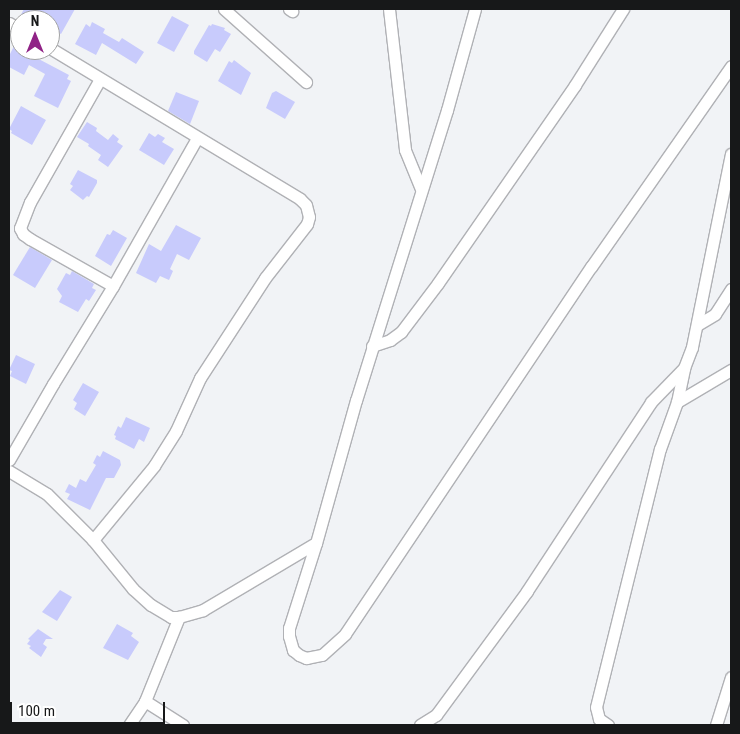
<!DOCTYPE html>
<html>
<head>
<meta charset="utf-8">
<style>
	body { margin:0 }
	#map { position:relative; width:740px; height:734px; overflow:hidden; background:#f1f3f6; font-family:"Roboto Condensed",sans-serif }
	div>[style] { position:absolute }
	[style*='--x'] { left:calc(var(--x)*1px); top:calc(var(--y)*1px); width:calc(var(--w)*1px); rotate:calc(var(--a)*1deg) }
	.building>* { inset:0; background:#c8cbfc }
	.roads { filter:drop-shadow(1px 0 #b0b1b5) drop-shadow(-1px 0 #b0b1b5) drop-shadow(0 1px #b0b1b5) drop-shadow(0 -1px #b0b1b5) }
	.minor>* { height:11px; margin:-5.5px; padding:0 5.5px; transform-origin:5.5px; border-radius:5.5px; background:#fff }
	span { translate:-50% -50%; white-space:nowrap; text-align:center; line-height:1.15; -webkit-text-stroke:4px #fff; paint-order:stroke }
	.frame { position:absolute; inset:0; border:10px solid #171819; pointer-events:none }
	.north { position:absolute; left:10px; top:10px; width:50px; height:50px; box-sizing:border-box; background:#fff; border:1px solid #a2a3a3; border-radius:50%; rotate:0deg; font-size:14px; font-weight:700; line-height:20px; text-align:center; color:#171819 }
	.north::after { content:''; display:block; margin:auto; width:18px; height:22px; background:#902386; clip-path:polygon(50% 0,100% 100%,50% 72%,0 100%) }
	.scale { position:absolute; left:10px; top:702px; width:155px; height:22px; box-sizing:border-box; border:2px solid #171819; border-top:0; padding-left:6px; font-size:15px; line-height:18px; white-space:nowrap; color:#171819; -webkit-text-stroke:4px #fff; paint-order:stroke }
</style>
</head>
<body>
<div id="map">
	<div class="building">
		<div style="clip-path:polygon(24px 9px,75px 9px,61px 34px,50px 28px,50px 20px,18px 20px)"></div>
		<div style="clip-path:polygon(172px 16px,189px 25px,174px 52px,157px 43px)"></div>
		<div style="clip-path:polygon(92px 22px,105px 29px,103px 33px,119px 42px,122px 38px,144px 52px,136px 64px,102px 43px,96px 55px,75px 44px,86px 24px,90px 27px)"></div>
		<div style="clip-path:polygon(212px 24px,225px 28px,224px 30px,231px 34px,220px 52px,215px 49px,207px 62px,194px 54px,194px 51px,209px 25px,211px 26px)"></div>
		<div style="clip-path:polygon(14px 46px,69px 75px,67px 79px,71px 81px,58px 108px,34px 96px,45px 74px,29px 65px,24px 75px,9px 67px,9px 56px)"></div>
		<div style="clip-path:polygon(234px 60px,251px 73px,241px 95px,218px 81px,229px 61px,232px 63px)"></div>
		<div style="clip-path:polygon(276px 91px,295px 102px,285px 119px,266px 108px,272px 93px)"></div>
		<div style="clip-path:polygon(176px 92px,199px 101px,190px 124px,168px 111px)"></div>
		<div style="clip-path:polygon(21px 106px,46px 120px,32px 145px,11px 133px,12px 131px,9px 129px)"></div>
		<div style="clip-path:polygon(87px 122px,97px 128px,96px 131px,108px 140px,113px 134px,119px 139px,117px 142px,123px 146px,108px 167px,98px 160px,101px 155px,88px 146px,89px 144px,77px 137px)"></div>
		<div style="clip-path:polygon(149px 133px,155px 137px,158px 134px,165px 138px,162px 142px,174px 149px,164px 165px,139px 150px)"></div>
		<div style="clip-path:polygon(78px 170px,97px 180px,97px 183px,89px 197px,87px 196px,83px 200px,70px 190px,73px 186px,70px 184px)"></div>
		<div style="clip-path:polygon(176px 225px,201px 238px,189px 260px,177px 254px,170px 269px,173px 271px,169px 280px,160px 276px,156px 283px,136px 273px,149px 244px,161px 251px)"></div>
		<div style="clip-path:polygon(113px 230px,127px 238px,111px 266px,95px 256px,107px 234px,110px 235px)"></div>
		<div style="clip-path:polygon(30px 247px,52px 260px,35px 288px,13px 275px)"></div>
		<div style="clip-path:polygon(72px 271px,94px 284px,92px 288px,96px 290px,89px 301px,86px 299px,78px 312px,59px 302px,62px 296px,57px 289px,66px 273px,70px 275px)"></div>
		<div style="clip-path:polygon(16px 355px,35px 364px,26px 384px,10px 376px,12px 371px,9px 370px)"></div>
		<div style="clip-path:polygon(83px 383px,99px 392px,85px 416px,74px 409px,77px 403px,73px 400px)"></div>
		<div style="clip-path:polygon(126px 417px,150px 428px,144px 442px,139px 439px,134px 449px,115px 439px,116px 436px,114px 435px,118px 426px,121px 428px)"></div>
		<div style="clip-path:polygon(103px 451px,120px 460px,121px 465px,114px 478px,106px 478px,90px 510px,67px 499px,70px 494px,65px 492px,69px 484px,76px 488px,80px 479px,86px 482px,96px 465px,93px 463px,97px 455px,100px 457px)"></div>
		<div style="clip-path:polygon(60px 590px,72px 597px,57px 621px,42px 612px)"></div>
		<div style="clip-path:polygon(117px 624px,133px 633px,131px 636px,139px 642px,128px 660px,103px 648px)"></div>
		<div style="clip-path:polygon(38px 629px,53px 639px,46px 639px,43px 644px,47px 647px,41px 657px,29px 648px,31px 646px,27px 644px,30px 640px,28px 639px)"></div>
	</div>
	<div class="roads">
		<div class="minor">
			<div style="--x:224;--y:9;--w:110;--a:41.7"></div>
			<div style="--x:289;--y:9;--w:4;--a:34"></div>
			<div style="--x:389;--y:9;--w:142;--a:83.5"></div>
			<div style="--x:405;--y:150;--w:42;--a:67.7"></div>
			<div style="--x:475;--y:9;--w:105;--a:105.5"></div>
			<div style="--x:447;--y:110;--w:304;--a:107.4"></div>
			<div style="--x:356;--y:400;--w:148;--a:105.6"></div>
			<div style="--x:316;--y:543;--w:89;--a:107.6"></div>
			<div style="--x:289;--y:628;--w:8;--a:90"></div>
			<div style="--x:289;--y:636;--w:15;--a:74"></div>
			<div style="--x:293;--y:650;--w:8;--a:40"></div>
			<div style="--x:299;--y:655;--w:8;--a:23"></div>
			<div style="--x:306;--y:658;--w:16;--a:-11"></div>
			<div style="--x:322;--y:655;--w:31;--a:-42"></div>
			<div style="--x:345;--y:634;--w:442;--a:-56.2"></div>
			<div style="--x:591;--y:267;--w:245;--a:-55.1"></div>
			<div style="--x:9;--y:23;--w:13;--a:32"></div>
			<div style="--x:50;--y:48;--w:292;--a:31.1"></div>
			<div style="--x:300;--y:199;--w:8;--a:45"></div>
			<div style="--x:306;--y:205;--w:12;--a:76"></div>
			<div style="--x:309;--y:217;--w:7;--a:106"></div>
			<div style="--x:307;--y:224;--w:68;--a:127.9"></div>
			<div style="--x:265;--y:278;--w:119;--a:123"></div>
			<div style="--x:200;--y:378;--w:58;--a:114.4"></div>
			<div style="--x:176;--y:431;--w:41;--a:122.2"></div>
			<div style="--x:154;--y:466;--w:96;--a:129.5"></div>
			<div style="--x:100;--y:79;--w:142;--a:119.6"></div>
			<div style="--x:30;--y:202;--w:28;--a:111"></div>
			<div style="--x:20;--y:228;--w:7;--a:63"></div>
			<div style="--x:23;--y:234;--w:9;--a:36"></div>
			<div style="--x:30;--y:239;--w:95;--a:29.5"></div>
			<div style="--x:697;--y:325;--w:21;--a:-31"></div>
			<div style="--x:715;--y:314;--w:30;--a:-57"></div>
			<div style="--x:372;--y:346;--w:19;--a:-18"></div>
			<div style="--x:390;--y:340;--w:14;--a:-36"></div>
			<div style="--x:401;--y:332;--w:61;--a:-52.9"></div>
			<div style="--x:438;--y:283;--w:241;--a:-55.3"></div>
			<div style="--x:575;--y:85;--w:90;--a:-57.7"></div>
			<div style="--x:677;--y:402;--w:63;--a:-30.7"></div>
			<div style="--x:9;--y:460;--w:88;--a:-59.9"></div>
			<div style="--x:53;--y:384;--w:115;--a:-58.5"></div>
			<div style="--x:113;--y:286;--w:170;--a:-60.4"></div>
			<div style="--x:9;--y:471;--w:44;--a:31.2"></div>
			<div style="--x:47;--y:494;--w:65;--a:45"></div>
			<div style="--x:93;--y:540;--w:63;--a:50.8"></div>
			<div style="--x:133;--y:589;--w:24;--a:42"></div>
			<div style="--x:151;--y:605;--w:23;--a:31"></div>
			<div style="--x:171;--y:617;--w:8;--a:0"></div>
			<div style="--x:179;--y:617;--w:25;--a:-16"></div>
			<div style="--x:203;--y:610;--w:131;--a:-30.7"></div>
			<div style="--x:145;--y:701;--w:45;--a:32.3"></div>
			<div style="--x:129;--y:725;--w:29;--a:-56"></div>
			<div style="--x:145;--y:701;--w:91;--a:-68"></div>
			<div style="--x:420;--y:725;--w:19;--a:-32"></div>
			<div style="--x:436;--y:715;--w:154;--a:-53.7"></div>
			<div style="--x:527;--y:591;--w:226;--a:-56.7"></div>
			<div style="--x:651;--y:402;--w:47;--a:-45.9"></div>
			<div style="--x:608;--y:725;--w:11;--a:-146"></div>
			<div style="--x:599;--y:719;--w:12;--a:-104"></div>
			<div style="--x:596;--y:707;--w:266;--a:-76.1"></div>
			<div style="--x:660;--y:449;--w:50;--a:-70.1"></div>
			<div style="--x:677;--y:402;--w:35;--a:-78"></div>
			<div style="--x:684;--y:368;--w:22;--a:-69"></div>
			<div style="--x:692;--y:347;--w:197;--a:-78.6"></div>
			<div style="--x:716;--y:725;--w:50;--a:-72.6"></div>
		</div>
	</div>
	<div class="frame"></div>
	<div class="north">N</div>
	<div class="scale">100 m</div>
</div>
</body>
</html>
